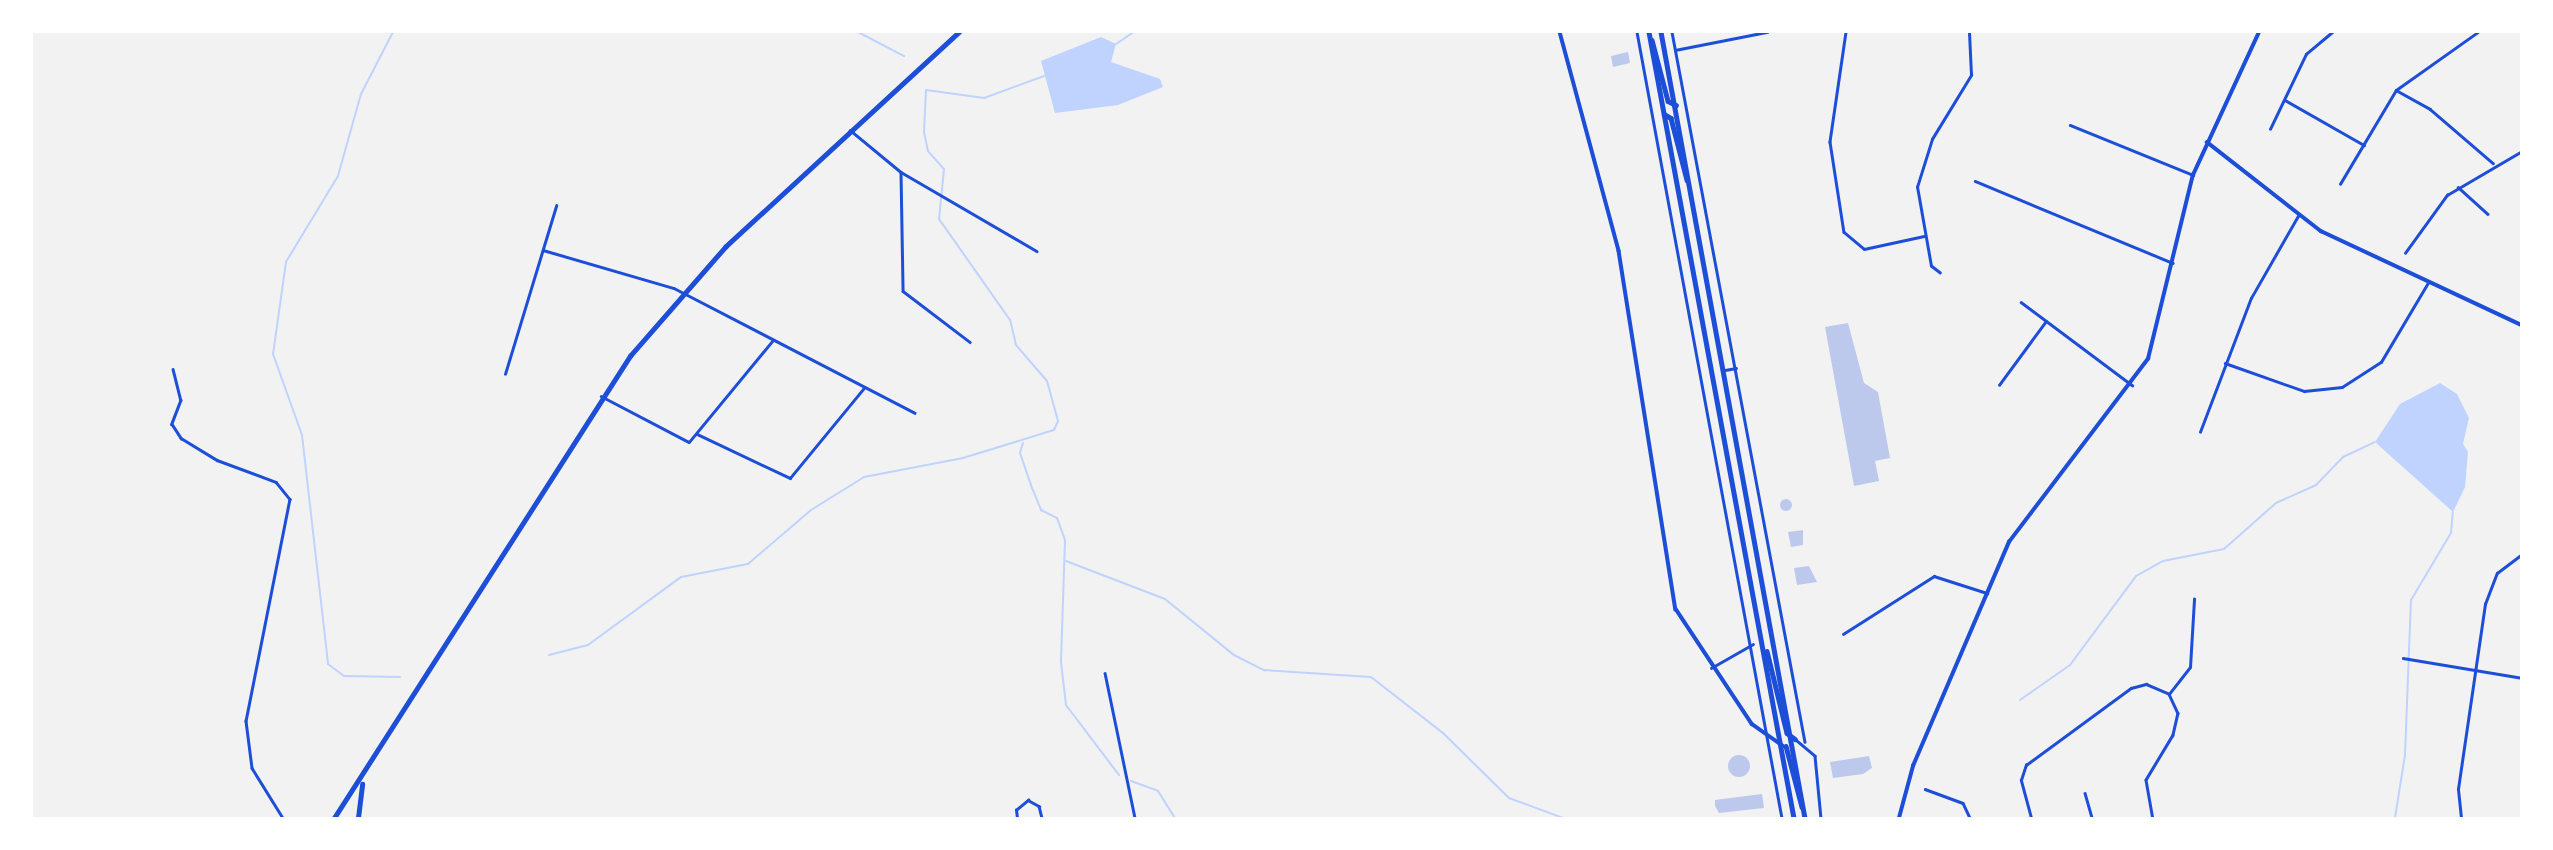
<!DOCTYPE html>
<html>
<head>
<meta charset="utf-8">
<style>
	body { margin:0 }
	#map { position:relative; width:2553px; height:850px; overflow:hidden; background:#f2f2f2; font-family:Helvetica,sans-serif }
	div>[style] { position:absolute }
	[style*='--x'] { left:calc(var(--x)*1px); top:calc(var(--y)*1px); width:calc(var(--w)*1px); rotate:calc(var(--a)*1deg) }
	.water>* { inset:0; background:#bfd3fe }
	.stream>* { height:2px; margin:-1px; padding:0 1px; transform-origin:1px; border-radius:1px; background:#bfd3fe }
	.building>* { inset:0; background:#bdc9ec }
	.round { border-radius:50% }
	.minor>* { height:2.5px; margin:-1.25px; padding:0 1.25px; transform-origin:1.25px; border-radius:1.25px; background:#1d4ed8 }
	.tertiary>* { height:3.5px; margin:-1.75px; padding:0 1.75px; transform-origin:1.75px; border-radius:1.75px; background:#1d4ed8 }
	.secondary>* { height:4.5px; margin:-2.25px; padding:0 2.25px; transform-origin:2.25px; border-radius:2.25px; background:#1d4ed8 }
	.trunk>* { height:4.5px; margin:-2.25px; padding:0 2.25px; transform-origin:2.25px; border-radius:2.25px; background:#1d4ed8 }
	span { translate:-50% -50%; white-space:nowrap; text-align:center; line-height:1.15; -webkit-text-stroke:5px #fff; paint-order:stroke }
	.frame { position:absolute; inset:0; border:33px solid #fff; pointer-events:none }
</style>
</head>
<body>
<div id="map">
	<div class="water">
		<div style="clip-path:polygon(1101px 37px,1116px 44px,1111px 62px,1160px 79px,1163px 87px,1118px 105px,1055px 113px,1041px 61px)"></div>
		<div style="clip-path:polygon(2440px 383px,2457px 394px,2469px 418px,2463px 444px,2468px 452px,2465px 487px,2453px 512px,2375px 442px,2400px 404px)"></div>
	</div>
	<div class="stream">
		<div style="--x:393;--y:32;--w:70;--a:117.3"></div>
		<div style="--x:361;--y:94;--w:85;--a:105.7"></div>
		<div style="--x:338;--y:176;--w:100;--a:121.2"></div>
		<div style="--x:286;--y:262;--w:93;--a:98"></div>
		<div style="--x:273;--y:354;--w:86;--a:70.3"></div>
		<div style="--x:302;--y:435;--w:230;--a:83.5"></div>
		<div style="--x:328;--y:664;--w:20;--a:37"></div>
		<div style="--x:344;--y:676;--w:56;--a:1"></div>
		<div style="--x:858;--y:32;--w:52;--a:27.6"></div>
		<div style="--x:1116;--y:44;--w:22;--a:-34"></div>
		<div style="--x:1023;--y:443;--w:10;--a:107"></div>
		<div style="--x:1020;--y:453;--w:39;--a:71"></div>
		<div style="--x:1033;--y:490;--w:22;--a:68"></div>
		<div style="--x:1041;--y:510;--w:18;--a:27"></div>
		<div style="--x:1057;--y:518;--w:23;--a:70"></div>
		<div style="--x:1065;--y:540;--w:122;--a:91.9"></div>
		<div style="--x:1061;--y:662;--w:43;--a:83.4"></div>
		<div style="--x:1066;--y:705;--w:88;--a:52.9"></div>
		<div style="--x:1066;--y:561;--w:106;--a:21"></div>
		<div style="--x:1165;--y:599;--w:89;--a:39.1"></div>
		<div style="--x:1234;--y:655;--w:34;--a:27"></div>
		<div style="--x:1264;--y:670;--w:107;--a:3.7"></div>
		<div style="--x:1371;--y:677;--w:91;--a:37.9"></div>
		<div style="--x:1443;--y:733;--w:93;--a:44.6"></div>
		<div style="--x:1509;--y:798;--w:58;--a:20.3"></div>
		<div style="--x:549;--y:655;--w:40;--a:-14.4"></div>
		<div style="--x:588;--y:645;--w:115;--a:-36.2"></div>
		<div style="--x:681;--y:577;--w:68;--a:-11"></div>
		<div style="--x:748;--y:564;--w:83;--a:-40.6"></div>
		<div style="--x:811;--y:510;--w:62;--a:-31.9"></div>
		<div style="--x:864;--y:477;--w:101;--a:-10.9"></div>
		<div style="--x:963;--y:458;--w:95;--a:-17.1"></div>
		<div style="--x:1054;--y:430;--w:10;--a:-66"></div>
		<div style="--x:1058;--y:421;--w:41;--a:-105.4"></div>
		<div style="--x:1047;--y:381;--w:48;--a:-130.7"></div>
		<div style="--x:1016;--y:345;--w:26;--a:-103"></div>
		<div style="--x:1010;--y:320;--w:123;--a:-125.1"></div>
		<div style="--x:939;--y:219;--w:50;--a:-84.3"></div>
		<div style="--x:944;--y:169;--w:24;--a:-132"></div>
		<div style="--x:928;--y:151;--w:19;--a:-102"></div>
		<div style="--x:924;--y:132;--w:42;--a:-87.3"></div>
		<div style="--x:926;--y:90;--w:59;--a:7.9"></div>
		<div style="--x:984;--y:98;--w:64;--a:-20.1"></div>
		<div style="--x:2020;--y:700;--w:61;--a:-35"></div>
		<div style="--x:2070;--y:665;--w:111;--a:-53.4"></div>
		<div style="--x:2136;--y:576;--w:31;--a:-29"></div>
		<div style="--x:2163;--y:561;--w:62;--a:-11.1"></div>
		<div style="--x:2224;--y:549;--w:69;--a:-41.5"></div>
		<div style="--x:2276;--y:503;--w:44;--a:-24.2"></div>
		<div style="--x:2316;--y:485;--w:39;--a:-46"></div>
		<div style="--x:2343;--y:457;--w:35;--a:-25"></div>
		<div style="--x:1131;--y:781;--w:29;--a:20"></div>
		<div style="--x:1158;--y:791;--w:32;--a:58"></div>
		<div style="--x:2395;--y:818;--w:64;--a:-81"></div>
		<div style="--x:2405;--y:755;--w:155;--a:-87.8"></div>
		<div style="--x:2411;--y:600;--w:78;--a:-59.2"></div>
		<div style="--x:2451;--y:533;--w:21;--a:-85"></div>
	</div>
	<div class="building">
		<div style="clip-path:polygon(1628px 52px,1630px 63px,1613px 67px,1611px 56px)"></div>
		<div style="clip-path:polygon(1848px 323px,1864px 383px,1878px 392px,1890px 458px,1875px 461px,1879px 481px,1854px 486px,1825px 327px)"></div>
		<div class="round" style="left:1780px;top:499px;width:12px;height:12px"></div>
		<div style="clip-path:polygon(1803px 530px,1803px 545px,1791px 547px,1788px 532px)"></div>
		<div style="clip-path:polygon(1809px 566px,1817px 582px,1797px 585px,1794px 568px)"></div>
		<div class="round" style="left:1728px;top:755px;width:22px;height:22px"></div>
		<div style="clip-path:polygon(1869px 756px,1872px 768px,1863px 774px,1833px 778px,1830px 762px)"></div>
		<div style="clip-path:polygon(1762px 794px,1764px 808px,1719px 813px,1715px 806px,1715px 800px)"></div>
	</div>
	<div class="minor">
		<div style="--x:1637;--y:32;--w:799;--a:79.55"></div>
		<div style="--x:1672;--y:32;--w:722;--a:79.39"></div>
		<div style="--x:1846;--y:32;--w:111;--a:98.3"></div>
		<div style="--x:1830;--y:142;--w:91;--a:81.2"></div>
		<div style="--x:1844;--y:232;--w:26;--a:40"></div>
		<div style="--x:1864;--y:249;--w:61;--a:-12.2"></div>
		<div style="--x:1675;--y:50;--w:94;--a:-11.1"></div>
		<div style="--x:2396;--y:90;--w:39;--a:29"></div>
		<div style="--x:2430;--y:109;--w:83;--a:40.6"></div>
		<div style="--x:2285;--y:100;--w:91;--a:29.7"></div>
		<div style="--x:2070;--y:125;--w:133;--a:22.1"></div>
		<div style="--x:2270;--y:129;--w:83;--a:-64.4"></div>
		<div style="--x:2306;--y:54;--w:34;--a:-40"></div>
		<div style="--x:850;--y:130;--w:66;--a:39.5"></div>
		<div style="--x:901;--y:172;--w:157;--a:30.2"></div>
		<div style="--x:901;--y:172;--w:119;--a:89"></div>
		<div style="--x:903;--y:291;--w:84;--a:37.3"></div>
		<div style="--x:1975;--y:181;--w:214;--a:22.5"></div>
		<div style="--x:2340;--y:184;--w:109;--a:-59.2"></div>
		<div style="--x:2396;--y:90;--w:100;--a:-35.3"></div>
		<div style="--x:2458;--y:187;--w:40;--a:42"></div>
		<div style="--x:543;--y:250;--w:136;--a:16.2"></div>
		<div style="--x:674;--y:288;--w:271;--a:27.4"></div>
		<div style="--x:2405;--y:253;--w:72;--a:-54.1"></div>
		<div style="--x:2447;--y:195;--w:87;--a:-30.4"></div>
		<div style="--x:1940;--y:273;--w:11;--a:-142"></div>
		<div style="--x:1931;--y:266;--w:80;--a:-100"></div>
		<div style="--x:1917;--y:187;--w:50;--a:-72.6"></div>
		<div style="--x:1932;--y:139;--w:75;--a:-58.6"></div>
		<div style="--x:1971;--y:75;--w:43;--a:-92.7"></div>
		<div style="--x:2021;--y:302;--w:139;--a:36.8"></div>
		<div style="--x:2225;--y:363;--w:84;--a:19.5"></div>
		<div style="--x:2304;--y:391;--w:38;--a:-6"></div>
		<div style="--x:2342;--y:387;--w:46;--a:-32.7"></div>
		<div style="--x:2381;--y:362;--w:92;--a:-59.3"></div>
		<div style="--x:173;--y:369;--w:32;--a:76"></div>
		<div style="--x:181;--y:400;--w:26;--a:111"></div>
		<div style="--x:172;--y:424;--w:17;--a:57"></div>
		<div style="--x:181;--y:438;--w:42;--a:31.4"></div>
		<div style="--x:217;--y:460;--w:63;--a:20.4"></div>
		<div style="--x:276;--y:482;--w:22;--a:51"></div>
		<div style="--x:290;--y:499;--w:226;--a:101.2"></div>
		<div style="--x:246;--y:721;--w:47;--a:82.7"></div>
		<div style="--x:252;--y:768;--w:59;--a:58.2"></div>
		<div style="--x:1725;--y:370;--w:11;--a:-10"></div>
		<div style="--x:505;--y:374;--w:176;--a:-73.1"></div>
		<div style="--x:1999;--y:385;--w:79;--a:-53.7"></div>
		<div style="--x:601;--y:396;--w:99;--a:27.6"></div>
		<div style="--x:689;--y:442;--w:132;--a:-50.5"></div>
		<div style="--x:2200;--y:432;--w:143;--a:-69.2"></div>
		<div style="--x:2251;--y:298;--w:95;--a:-60.2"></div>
		<div style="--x:697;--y:434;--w:103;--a:25.3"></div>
		<div style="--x:790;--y:478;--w:117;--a:-50.6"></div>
		<div style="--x:1843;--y:634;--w:108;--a:-32.5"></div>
		<div style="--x:1934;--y:576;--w:56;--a:17.8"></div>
		<div style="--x:2403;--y:658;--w:121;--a:9.5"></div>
		<div style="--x:1711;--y:668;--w:48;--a:-29.7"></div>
		<div style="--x:1105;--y:673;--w:148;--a:78.3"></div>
		<div style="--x:2169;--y:694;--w:34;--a:-52"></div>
		<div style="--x:2190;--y:667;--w:68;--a:-86.6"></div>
		<div style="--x:1795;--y:739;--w:26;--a:40"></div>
		<div style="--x:1815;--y:756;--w:62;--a:84.5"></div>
		<div style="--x:1925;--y:789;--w:40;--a:20.2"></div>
		<div style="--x:1963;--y:803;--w:17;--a:65"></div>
		<div style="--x:2085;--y:793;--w:26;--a:74"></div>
		<div style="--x:1017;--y:818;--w:8;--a:-97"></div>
		<div style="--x:1016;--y:810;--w:16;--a:-40"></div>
		<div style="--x:1028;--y:800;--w:13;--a:29"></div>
		<div style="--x:1039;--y:806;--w:12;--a:76"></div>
		<div style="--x:2031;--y:818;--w:39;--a:-105"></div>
		<div style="--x:2021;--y:780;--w:16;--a:-72"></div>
		<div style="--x:2026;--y:765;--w:130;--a:-36.3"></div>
		<div style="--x:2131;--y:688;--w:16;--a:-15"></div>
		<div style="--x:2146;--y:684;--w:25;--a:23"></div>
		<div style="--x:2169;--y:694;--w:21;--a:65"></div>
		<div style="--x:2178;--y:713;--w:23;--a:103"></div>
		<div style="--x:2173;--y:735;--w:52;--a:121"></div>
		<div style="--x:2146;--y:780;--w:39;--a:80"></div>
		<div style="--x:2461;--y:818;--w:29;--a:-96"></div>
		<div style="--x:2458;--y:789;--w:187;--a:-81.7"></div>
		<div style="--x:2485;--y:604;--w:33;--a:-69"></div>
		<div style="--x:2497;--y:573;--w:31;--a:-37"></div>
	</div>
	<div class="tertiary">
		<div style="--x:1560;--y:32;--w:227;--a:74.9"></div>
		<div style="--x:1619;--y:251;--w:363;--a:81"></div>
		<div style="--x:1676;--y:609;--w:138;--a:56.5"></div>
		<div style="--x:1752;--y:724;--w:38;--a:35"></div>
		<div style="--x:2207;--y:142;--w:145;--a:38"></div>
		<div style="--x:2321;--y:231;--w:222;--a:25.1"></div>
		<div style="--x:1899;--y:818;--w:54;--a:-74.9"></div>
		<div style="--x:1913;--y:766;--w:244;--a:-66.8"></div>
		<div style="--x:2009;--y:542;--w:230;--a:-52.8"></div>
		<div style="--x:2148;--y:359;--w:189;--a:-76.3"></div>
		<div style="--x:2193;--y:175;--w:157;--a:-65.2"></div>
	</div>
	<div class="secondary">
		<div style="--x:334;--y:818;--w:549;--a:-57.35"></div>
		<div style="--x:630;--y:356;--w:145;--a:-48.9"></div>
		<div style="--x:725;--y:247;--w:318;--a:-42.6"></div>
		<div style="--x:358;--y:818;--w:34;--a:-83"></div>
	</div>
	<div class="trunk">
		<div style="--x:1649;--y:32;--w:799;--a:79.55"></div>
		<div style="--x:1661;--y:32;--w:799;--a:79.62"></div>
		<div style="--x:1652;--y:40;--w:63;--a:75.3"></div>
		<div style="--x:1668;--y:101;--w:9;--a:27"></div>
		<div style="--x:1664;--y:114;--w:8;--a:30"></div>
		<div style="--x:1671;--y:118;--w:64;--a:75.5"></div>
		<div style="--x:1767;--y:651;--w:84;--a:76.3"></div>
		<div style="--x:1787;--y:733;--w:10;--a:37"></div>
		<div style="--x:1786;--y:746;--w:63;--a:75.3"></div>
	</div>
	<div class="frame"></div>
</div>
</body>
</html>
